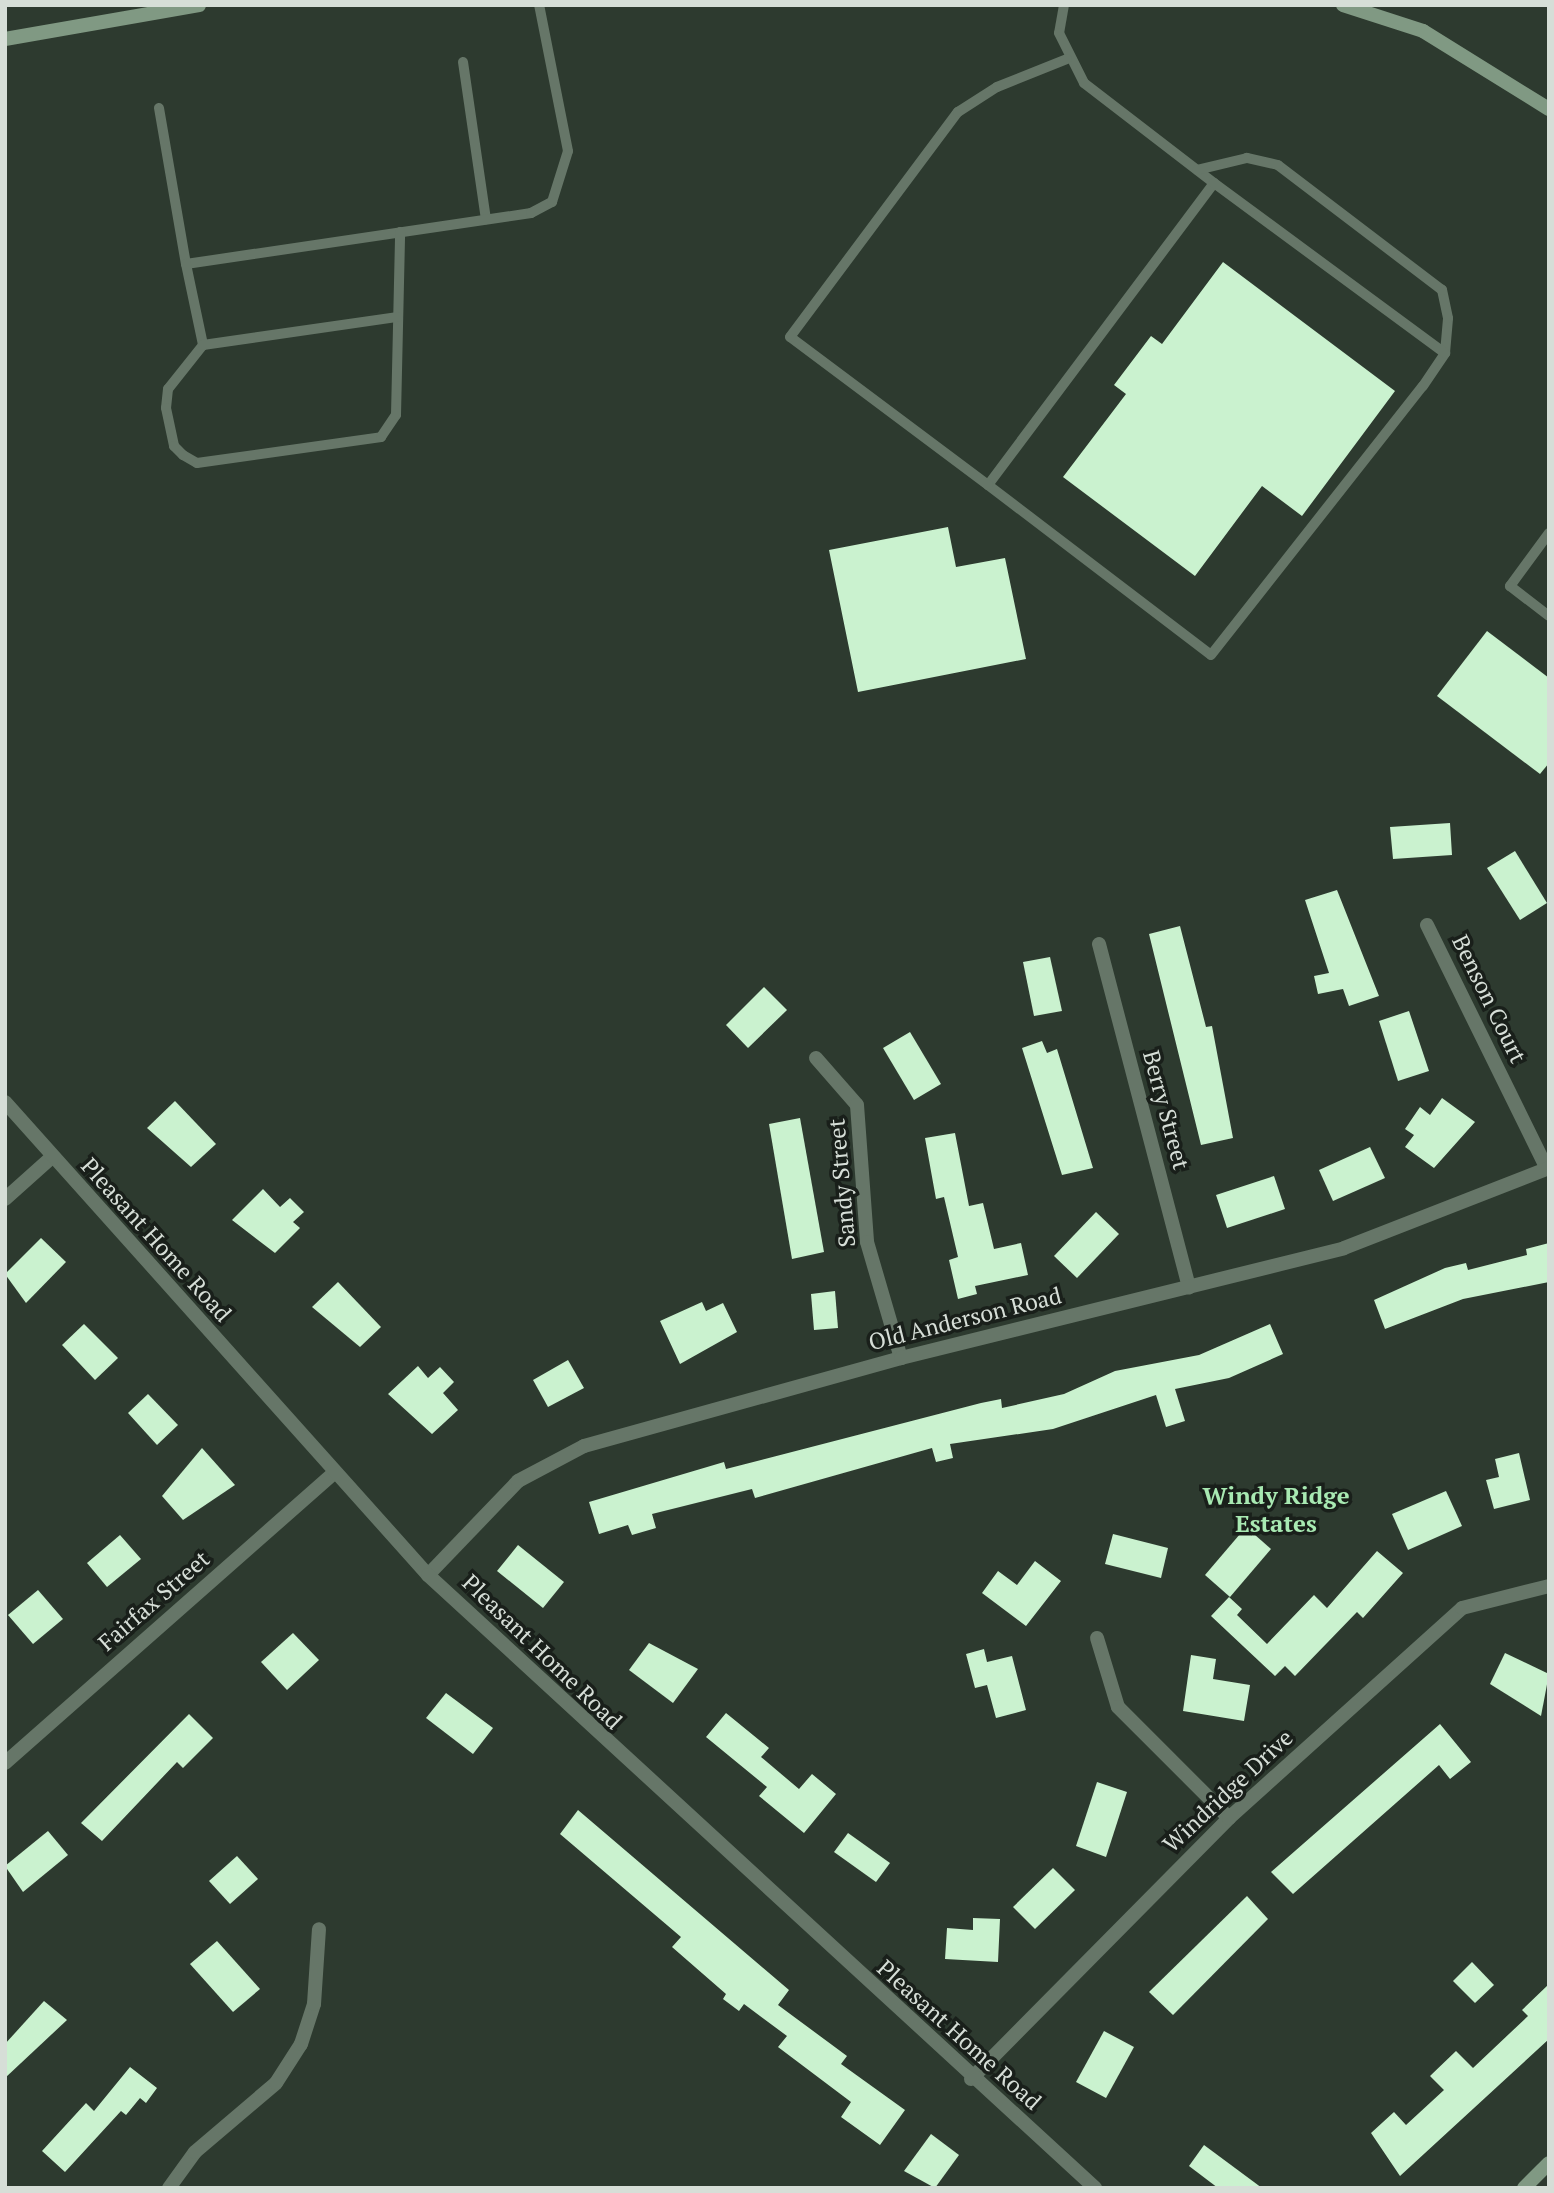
<!DOCTYPE html>
<html>
<head>
<meta charset="utf-8">
<style>
	body { margin:0 }
	#map { position:relative; width:1554px; height:2193px; overflow:hidden; background:#2d3a2f; font-family:"PT Serif",serif }
	div>[style] { position:absolute }
	[style*='--x'] { left:calc(var(--x)*1px); top:calc(var(--y)*1px); width:calc(var(--w)*1px); rotate:calc(var(--a)*1deg) }
	.building>* { inset:0; background:#caf2cf }
	.service>* { height:10px; margin:-5px; padding:0 5px; transform-origin:5px; border-radius:5px; background:#667668 }
	.minor>* { height:14px; margin:-7px; padding:0 7px; transform-origin:7px; border-radius:7px; background:#667668 }
	.tertiary>* { height:14px; margin:-7px; padding:0 7px; transform-origin:7px; border-radius:7px; background:#667668 }
	.secondary>* { height:14px; margin:-7px; padding:0 7px; transform-origin:7px; border-radius:7px; background:#809983 }
	span { translate:-50% -50%; white-space:nowrap; text-align:center; line-height:1.15; -webkit-text-stroke:7px #191f1a; paint-order:stroke }
	.street-label { font-size:23px; color:#d6ded7 }
	.neighbourhood-label { font-size:24px; color:#a8e9b2; font-weight:700 }
	.frame { position:absolute; inset:0; border:7px solid #d6ded7; pointer-events:none }
</style>
</head>
<body>
<div id="map">
	<div class="building">
		<div style="clip-path:polygon(1223px 262px,1395px 391px,1302px 516px,1262px 486px,1195px 576px,1063px 477px,1126px 394px,1114px 385px,1151px 336px,1162px 344px)"></div>
		<div style="clip-path:polygon(948px 527px,956px 567px,1005px 558px,1026px 659px,858px 692px,829px 550px)"></div>
		<div style="clip-path:polygon(1487px 631px,1549px 678px,1549px 763px,1540px 774px,1437px 696px)"></div>
		<div style="clip-path:polygon(1450px 823px,1452px 855px,1393px 859px,1390px 827px)"></div>
		<div style="clip-path:polygon(1515px 851px,1547px 903px,1520px 920px,1487px 868px)"></div>
		<div style="clip-path:polygon(1337px 890px,1379px 996px,1349px 1006px,1343px 989px,1318px 994px,1314px 976px,1329px 973px,1305px 900px)"></div>
		<div style="clip-path:polygon(1180px 926px,1206px 1027px,1212px 1026px,1233px 1138px,1201px 1145px,1149px 934px)"></div>
		<div style="clip-path:polygon(1050px 957px,1062px 1011px,1034px 1016px,1023px 962px)"></div>
		<div style="clip-path:polygon(764px 987px,787px 1010px,748px 1048px,726px 1025px)"></div>
		<div style="clip-path:polygon(1409px 1011px,1429px 1071px,1398px 1081px,1379px 1021px)"></div>
		<div style="clip-path:polygon(910px 1032px,941px 1084px,914px 1100px,883px 1048px)"></div>
		<div style="clip-path:polygon(1042px 1041px,1047px 1053px,1057px 1049px,1093px 1168px,1062px 1175px,1022px 1048px)"></div>
		<div style="clip-path:polygon(1442px 1098px,1475px 1122px,1434px 1168px,1405px 1147px,1414px 1135px,1405px 1129px,1420px 1107px,1430px 1115px)"></div>
		<div style="clip-path:polygon(175px 1101px,216px 1144px,191px 1167px,147px 1128px)"></div>
		<div style="clip-path:polygon(800px 1118px,824px 1252px,792px 1259px,769px 1124px)"></div>
		<div style="clip-path:polygon(955px 1133px,969px 1206px,983px 1203px,994px 1249px,1021px 1243px,1028px 1275px,975px 1286px,977px 1294px,958px 1299px,949px 1260px,958px 1257px,944px 1197px,936px 1199px,925px 1138px)"></div>
		<div style="clip-path:polygon(1370px 1147px,1385px 1178px,1333px 1201px,1319px 1170px)"></div>
		<div style="clip-path:polygon(1274px 1176px,1285px 1209px,1227px 1228px,1216px 1195px)"></div>
		<div style="clip-path:polygon(263px 1189px,280px 1207px,290px 1198px,304px 1212px,293px 1222px,300px 1228px,275px 1253px,232px 1220px)"></div>
		<div style="clip-path:polygon(1096px 1212px,1119px 1234px,1077px 1278px,1054px 1256px)"></div>
		<div style="clip-path:polygon(41px 1238px,66px 1262px,26px 1303px,5px 1274px)"></div>
		<div style="clip-path:polygon(1549px 1243px,1549px 1282px,1463px 1299px,1385px 1329px,1374px 1300px,1445px 1268px,1466px 1263px,1468px 1270px,1527px 1255px,1526px 1249px)"></div>
		<div style="clip-path:polygon(338px 1282px,381px 1327px,360px 1347px,312px 1307px)"></div>
		<div style="clip-path:polygon(835px 1291px,838px 1328px,814px 1330px,811px 1294px)"></div>
		<div style="clip-path:polygon(702px 1302px,706px 1311px,723px 1303px,737px 1332px,680px 1364px,660px 1321px)"></div>
		<div style="clip-path:polygon(84px 1324px,118px 1358px,95px 1380px,62px 1345px)"></div>
		<div style="clip-path:polygon(1270px 1324px,1283px 1354px,1229px 1378px,1175px 1389px,1185px 1421px,1166px 1427px,1156px 1395px,1053px 1429px,950px 1444px,953px 1458px,936px 1462px,932px 1448px,755px 1498px,752px 1489px,652px 1514px,656px 1528px,632px 1535px,628px 1525px,599px 1534px,589px 1502px,724px 1462px,726px 1469px,981px 1403px,1001px 1399px,1002px 1408px,1064px 1394px,1115px 1371px,1199px 1355px)"></div>
		<div style="clip-path:polygon(568px 1360px,584px 1388px,548px 1407px,533px 1380px)"></div>
		<div style="clip-path:polygon(418px 1366px,428px 1378px,440px 1367px,454px 1382px,443px 1393px,458px 1410px,432px 1434px,388px 1394px)"></div>
		<div style="clip-path:polygon(148px 1394px,178px 1425px,157px 1445px,128px 1413px)"></div>
		<div style="clip-path:polygon(202px 1448px,235px 1485px,183px 1520px,162px 1496px)"></div>
		<div style="clip-path:polygon(1519px 1453px,1530px 1500px,1494px 1509px,1486px 1480px,1499px 1477px,1495px 1459px)"></div>
		<div style="clip-path:polygon(1446px 1491px,1462px 1526px,1408px 1550px,1392px 1514px)"></div>
		<div style="clip-path:polygon(1246px 1527px,1271px 1549px,1230px 1597px,1205px 1575px)"></div>
		<div style="clip-path:polygon(1113px 1534px,1168px 1548px,1161px 1578px,1105px 1564px)"></div>
		<div style="clip-path:polygon(120px 1535px,141px 1559px,107px 1587px,87px 1563px)"></div>
		<div style="clip-path:polygon(518px 1545px,564px 1582px,543px 1608px,497px 1571px)"></div>
		<div style="clip-path:polygon(1377px 1551px,1403px 1573px,1363px 1618px,1357px 1612px,1295px 1676px,1285px 1666px,1275px 1676px,1211px 1616px,1229px 1597px,1242px 1609px,1237px 1615px,1267px 1644px,1314px 1595px,1327px 1608px)"></div>
		<div style="clip-path:polygon(1035px 1561px,1061px 1581px,1026px 1626px,982px 1593px,998px 1571px,1017px 1585px)"></div>
		<div style="clip-path:polygon(38px 1590px,63px 1619px,33px 1644px,8px 1615px)"></div>
		<div style="clip-path:polygon(293px 1633px,319px 1660px,287px 1690px,261px 1662px)"></div>
		<div style="clip-path:polygon(649px 1643px,698px 1669px,673px 1703px,629px 1670px)"></div>
		<div style="clip-path:polygon(984px 1649px,987px 1662px,1012px 1656px,1026px 1710px,996px 1718px,987px 1685px,975px 1688px,966px 1654px)"></div>
		<div style="clip-path:polygon(1505px 1653px,1549px 1674px,1541px 1716px,1490px 1684px)"></div>
		<div style="clip-path:polygon(1191px 1655px,1216px 1659px,1213px 1679px,1250px 1685px,1244px 1721px,1183px 1711px)"></div>
		<div style="clip-path:polygon(446px 1693px,493px 1728px,473px 1754px,426px 1718px)"></div>
		<div style="clip-path:polygon(726px 1713px,769px 1748px,761px 1757px,799px 1789px,812px 1774px,836px 1794px,804px 1833px,759px 1796px,767px 1787px,706px 1737px)"></div>
		<div style="clip-path:polygon(189px 1714px,213px 1738px,183px 1768px,177px 1762px,102px 1841px,81px 1823px)"></div>
		<div style="clip-path:polygon(1440px 1724px,1471px 1762px,1450px 1779px,1439px 1765px,1293px 1894px,1271px 1872px)"></div>
		<div style="clip-path:polygon(1097px 1782px,1127px 1792px,1106px 1857px,1076px 1846px)"></div>
		<div style="clip-path:polygon(578px 1810px,789px 1990px,778px 2005px,847px 2056px,841px 2064px,905px 2110px,880px 2145px,841px 2117px,851px 2102px,778px 2047px,787px 2036px,744px 2004px,739px 2011px,723px 1999px,726px 1994px,672px 1947px,681px 1937px,560px 1834px)"></div>
		<div style="clip-path:polygon(48px 1831px,68px 1855px,23px 1892px,5px 1866px)"></div>
		<div style="clip-path:polygon(848px 1833px,890px 1863px,876px 1882px,834px 1852px)"></div>
		<div style="clip-path:polygon(237px 1856px,258px 1879px,230px 1904px,209px 1881px)"></div>
		<div style="clip-path:polygon(1053px 1868px,1075px 1890px,1035px 1929px,1013px 1907px)"></div>
		<div style="clip-path:polygon(1247px 1896px,1268px 1919px,1173px 2015px,1149px 1992px)"></div>
		<div style="clip-path:polygon(973px 1918px,1000px 1919px,998px 1962px,945px 1959px,947px 1928px,973px 1930px)"></div>
		<div style="clip-path:polygon(217px 1941px,260px 1989px,233px 2012px,190px 1964px)"></div>
		<div style="clip-path:polygon(1472px 1962px,1494px 1985px,1475px 2003px,1453px 1981px)"></div>
		<div style="clip-path:polygon(1549px 1984px,1549px 2039px,1400px 2176px,1371px 2133px,1394px 2112px,1406px 2125px,1444px 2090px,1430px 2076px,1456px 2051px,1473px 2068px,1528px 2016px,1522px 2010px)"></div>
		<div style="clip-path:polygon(44px 2001px,67px 2020px,5px 2078px,5px 2044px)"></div>
		<div style="clip-path:polygon(1104px 2031px,1134px 2047px,1106px 2098px,1076px 2082px)"></div>
		<div style="clip-path:polygon(130px 2067px,157px 2088px,146px 2103px,140px 2098px,126px 2115px,121px 2111px,65px 2172px,42px 2151px,86px 2103px,94px 2111px)"></div>
		<div style="clip-path:polygon(931px 2134px,959px 2155px,935px 2188px,904px 2171px)"></div>
		<div style="clip-path:polygon(1204px 2145px,1262px 2188px,1218px 2188px,1189px 2166px)"></div>
	</div>
	<div class="service">
		<div style="--x:1064;--y:5;--w:28;--a:100"></div>
		<div style="--x:1059;--y:33;--w:56;--a:63.4"></div>
		<div style="--x:1084;--y:83;--w:164;--a:37.6"></div>
		<div style="--x:1214;--y:183;--w:377;--a:126.8"></div>
		<div style="--x:988;--y:485;--w:280;--a:37.3"></div>
		<div style="--x:1211;--y:655;--w:342;--a:-51.8"></div>
		<div style="--x:1423;--y:386;--w:40;--a:-56"></div>
		<div style="--x:1445;--y:353;--w:35;--a:-85"></div>
		<div style="--x:1448;--y:318;--w:29;--a:-102"></div>
		<div style="--x:1442;--y:290;--w:206;--a:-142.7"></div>
		<div style="--x:1278;--y:165;--w:32;--a:-167"></div>
		<div style="--x:1247;--y:158;--w:51;--a:166.5"></div>
		<div style="--x:463;--y:62;--w:159;--a:81.7"></div>
		<div style="--x:159;--y:108;--w:158;--a:80.2"></div>
		<div style="--x:186;--y:264;--w:349;--a:-8.4"></div>
		<div style="--x:531;--y:213;--w:24;--a:-28"></div>
		<div style="--x:552;--y:202;--w:53;--a:-72.6"></div>
		<div style="--x:568;--y:151;--w:149;--a:-101.2"></div>
		<div style="--x:1214;--y:183;--w:287;--a:36.4"></div>
		<div style="--x:186;--y:264;--w:83;--a:78.1"></div>
		<div style="--x:203;--y:345;--w:56;--a:128.5"></div>
		<div style="--x:168;--y:389;--w:19;--a:96"></div>
		<div style="--x:166;--y:408;--w:39;--a:78"></div>
		<div style="--x:174;--y:446;--w:13;--a:45"></div>
		<div style="--x:183;--y:455;--w:16;--a:30"></div>
		<div style="--x:197;--y:463;--w:186;--a:-8"></div>
		<div style="--x:381;--y:437;--w:27;--a:-56"></div>
		<div style="--x:396;--y:415;--w:183;--a:-88.7"></div>
		<div style="--x:203;--y:345;--w:197;--a:-8.2"></div>
		<div style="--x:988;--y:485;--w:247;--a:-143.2"></div>
		<div style="--x:790;--y:337;--w:281;--a:-53.3"></div>
		<div style="--x:958;--y:112;--w:46;--a:-32.7"></div>
		<div style="--x:997;--y:87;--w:75;--a:-21.8"></div>
		<div style="--x:1549;--y:533;--w:66;--a:126.3"></div>
		<div style="--x:1510;--y:586;--w:49;--a:37.6"></div>
	</div>
	<div class="minor">
		<div style="--x:1427;--y:925;--w:272;--a:63.8"></div>
		<div style="--x:1099;--y:944;--w:355;--a:75.3"></div>
		<div style="--x:816;--y:1058;--w:62;--a:48.9"></div>
		<div style="--x:857;--y:1105;--w:137;--a:85.8"></div>
		<div style="--x:867;--y:1242;--w:121;--a:73.7"></div>
		<div style="--x:5;--y:1199;--w:63;--a:-41.8"></div>
		<div style="--x:428;--y:1575;--w:130;--a:-46.2"></div>
		<div style="--x:518;--y:1481;--w:75;--a:-27.9"></div>
		<div style="--x:584;--y:1446;--w:329;--a:-15.5"></div>
		<div style="--x:901;--y:1358;--w:456;--a:-13.9"></div>
		<div style="--x:1344;--y:1248;--w:220;--a:-21.3"></div>
		<div style="--x:1097;--y:1638;--w:72;--a:73.1"></div>
		<div style="--x:1118;--y:1707;--w:157;--a:45"></div>
		<div style="--x:5;--y:1763;--w:437;--a:-41.4"></div>
		<div style="--x:971;--y:2079;--w:367;--a:-45.3"></div>
		<div style="--x:1229;--y:1818;--w:314;--a:-42"></div>
		<div style="--x:1462;--y:1608;--w:90;--a:-14.2"></div>
		<div style="--x:169;--y:2188;--w:44;--a:-54.2"></div>
		<div style="--x:195;--y:2152;--w:106;--a:-40.4"></div>
		<div style="--x:276;--y:2083;--w:46;--a:-57.3"></div>
		<div style="--x:301;--y:2044;--w:42;--a:-72"></div>
		<div style="--x:314;--y:2004;--w:75;--a:-86.2"></div>
	</div>
	<div class="tertiary">
		<div style="--x:5;--y:1102;--w:635;--a:48.19"></div>
		<div style="--x:428;--y:1575;--w:906;--a:42.58"></div>
	</div>
	<div class="secondary">
		<div style="--x:1343;--y:5;--w:84;--a:18"></div>
		<div style="--x:1423;--y:31;--w:148;--a:31.8"></div>
		<div style="--x:5;--y:39;--w:197;--a:-9.9"></div>
		<div style="--x:1524;--y:2188;--w:35;--a:-45"></div>
	</div>
	<div class="street-label">
		<span style="left:1489px;top:999px;rotate:64deg">Benson Court</span>
		<span style="left:1166px;top:1110px;rotate:75deg">Berry Street</span>
		<span style="left:842px;top:1183px;rotate:-95deg">Sandy Street</span>
		<span style="left:156px;top:1240px;rotate:48deg">Pleasant Home Road</span>
		<span style="left:965px;top:1319px;rotate:-14deg">Old Anderson Road</span>
		<span style="left:154px;top:1601px;rotate:-41deg">Fairfax Street</span>
		<span style="left:542px;top:1652px;rotate:44deg">Pleasant Home Road</span>
		<span style="left:1228px;top:1791px;rotate:-43deg">Windridge Drive</span>
		<span style="left:959px;top:2035px;rotate:42deg">Pleasant Home Road</span>
	</div>
	<div class="neighbourhood-label">
		<span style="left:1276px;top:1510px">Windy Ridge<br>Estates</span>
	</div>
	<div class="frame"></div>
</div>
</body>
</html>
